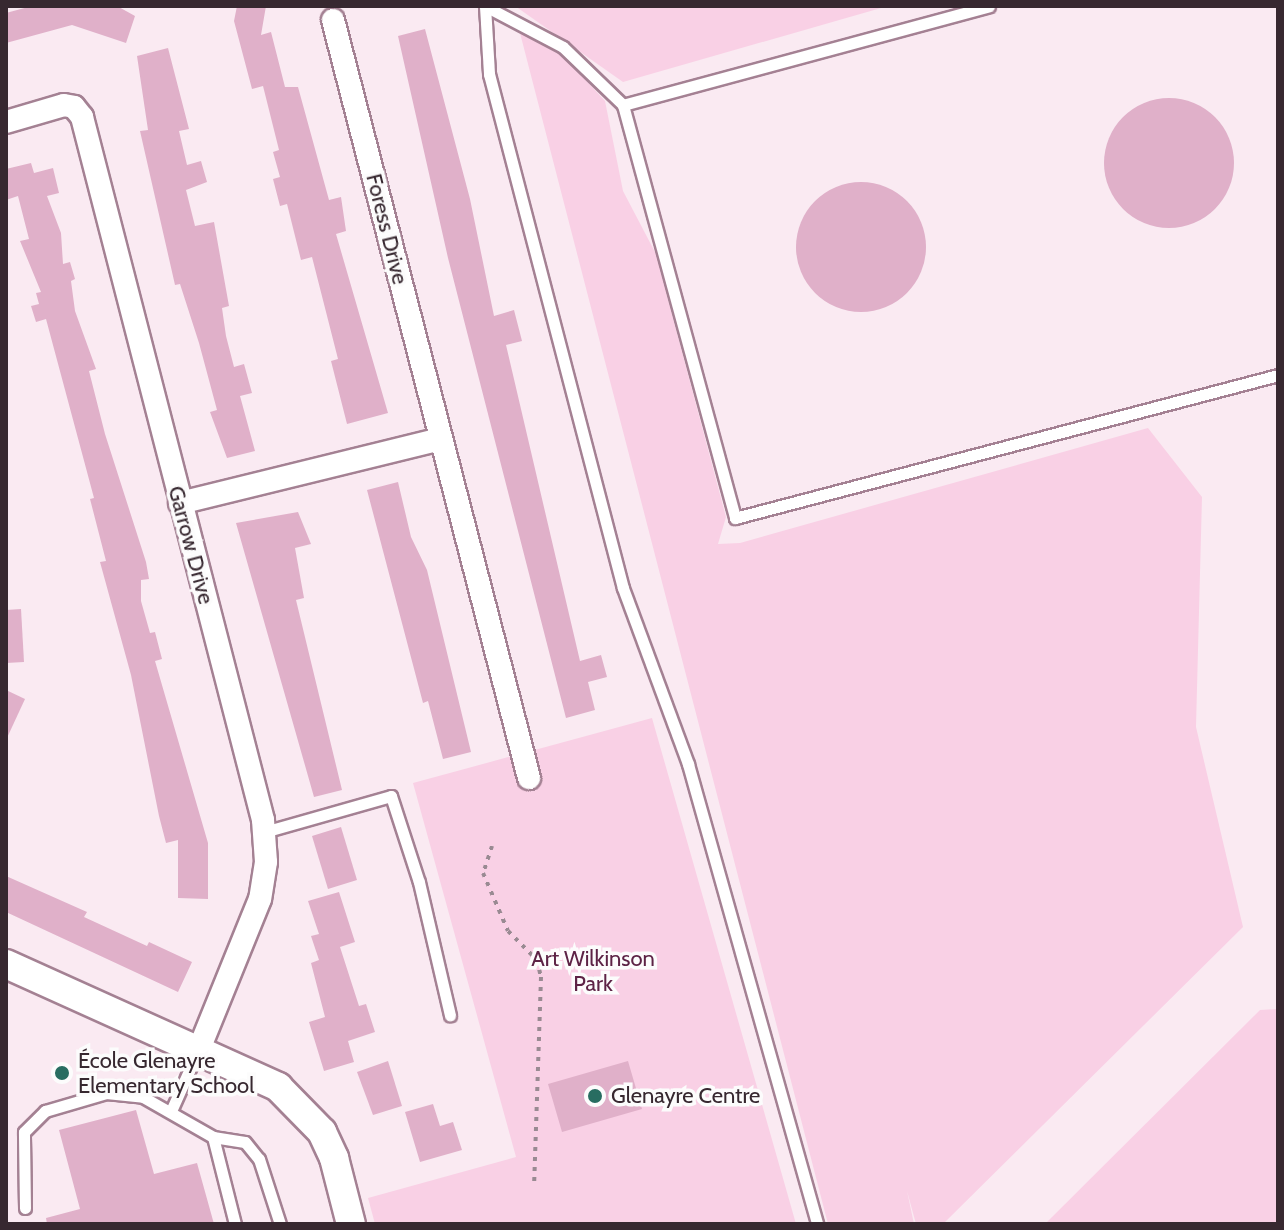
<!DOCTYPE html>
<html>
<head>
<meta charset="utf-8">
<style>
	body { margin:0 }
	#map { position:relative; width:1284px; height:1230px; overflow:hidden; background:#faeaf2; font-family:Cabin,sans-serif }
	div>[style] { position:absolute }
	[style*='--x'] { left:calc(var(--x)*1px); top:calc(var(--y)*1px); width:calc(var(--w)*1px); rotate:calc(var(--a)*1deg) }
	.green>* { inset:0; background:#f9d0e5 }
	.building>* { inset:0; background:#e0b0c9 }
	.round { border-radius:50% }
	.path>* { height:4px; margin-top:-2px; transform-origin:0; background:repeating-linear-gradient(90deg,#998a92 0 4px,transparent 0 10px) }
	.roads { filter:drop-shadow(2px 0 #a48193) drop-shadow(-2px 0 #a48193) drop-shadow(0 2px #a48193) drop-shadow(0 -2px #a48193) }
	.service>* { height:11px; margin:-5.5px; padding:0 5.5px; transform-origin:5.5px; border-radius:5.5px; background:#fff }
	.minor>* { height:22px; margin:-11px; padding:0 11px; transform-origin:11px; border-radius:11px; background:#fff }
	.tertiary>* { height:28px; margin:-14px; padding:0 14px; transform-origin:14px; border-radius:14px; background:#fff }
	.dots>* { width:22px; height:22px; translate:-50% -50%; box-sizing:border-box; border:4px solid #fcfcfc; border-radius:50% }
	span { translate:-50% -50%; white-space:nowrap; text-align:center; line-height:1.15; -webkit-text-stroke:7px #fcfcfc; paint-order:stroke }
	.street-label { font-size:22px; color:#372830 }
	.park-label { font-size:22px; color:#5d2346 }
	.poi-label { font-size:22px; color:#372830 }
	.left { translate:0 -50%; text-align:left }
	.frame { position:absolute; inset:0; border:8px solid #372830; pointer-events:none }
</style>
</head>
<body>
<div id="map">
	<div class="green">
		<div style="clip-path:polygon(515px 6px,888px 6px,623px 82px)"></div>
		<div style="clip-path:polygon(520px 33px,563px 55px,605px 101px,623px 191px,656px 254px,726px 517px,718px 544px,740px 543px,1148px 428px,1202px 497px,1196px 727px,1243px 927px,943px 1224px,916px 1224px,907px 1191px,914px 1224px,828px 1224px)"></div>
		<div style="clip-path:polygon(652px 718px,796px 1224px,375px 1224px,368px 1198px,516px 1157px,413px 783px)"></div>
		<div style="clip-path:polygon(1278px 1009px,1278px 1224px,1045px 1224px,1260px 1010px)"></div>
	</div>
	<div class="building">
		<div style="clip-path:polygon(32px 6px,117px 6px,135px 16px,126px 43px,72px 25px,6px 43px,6px 13px)"></div>
		<div style="clip-path:polygon(237px 6px,266px 6px,261px 35px,271px 32px,285px 87px,298px 87px,329px 200px,341px 197px,346px 231px,336px 234px,388px 413px,347px 424px,331px 361px,338px 359px,312px 257px,301px 260px,287px 204px,280px 206px,273px 179px,280px 177px,273px 152px,279px 150px,263px 86px,252px 89px,234px 21px)"></div>
		<div style="clip-path:polygon(425px 29px,470px 199px,494px 316px,514px 310px,522px 341px,506px 345px,580px 661px,601px 655px,607px 677px,588px 682px,595px 710px,566px 718px,448px 258px,398px 36px)"></div>
		<div style="clip-path:polygon(168px 48px,189px 129px,179px 131px,187px 165px,201px 161px,207px 182px,186px 190px,195px 226px,214px 222px,229px 306px,222px 308px,226px 336px,234px 367px,244px 364px,252px 393px,240px 396px,255px 451px,227px 458px,210px 412px,217px 410px,199px 343px,180px 284px,175px 285px,140px 131px,148px 130px,137px 56px)"></div>
		<div class="round" style="left:1104px;top:98px;width:130px;height:130px"></div>
		<div style="clip-path:polygon(31px 163px,34px 173px,53px 168px,59px 193px,47px 196px,61px 233px,63px 264px,70px 262px,75px 279px,71px 281px,75px 311px,96px 369px,89px 371px,105px 434px,146px 562px,149px 579px,141px 580px,141px 601px,150px 633px,155px 632px,162px 659px,155px 661px,208px 843px,208px 899px,178px 898px,178px 840px,166px 843px,159px 816px,131px 675px,100px 562px,106px 561px,90px 499px,94px 498px,46px 319px,36px 322px,31px 306px,39px 304px,36px 293px,41px 292px,20px 241px,29px 239px,18px 196px,6px 200px,6px 169px)"></div>
		<div class="round" style="left:796px;top:182px;width:130px;height:130px"></div>
		<div style="clip-path:polygon(398px 482px,411px 537px,427px 570px,471px 752px,443px 759px,428px 701px,423px 703px,367px 490px)"></div>
		<div style="clip-path:polygon(298px 512px,311px 544px,295px 548px,304px 598px,296px 600px,342px 790px,314px 797px,236px 523px)"></div>
		<div style="clip-path:polygon(21px 609px,24px 662px,6px 663px,6px 610px)"></div>
		<div style="clip-path:polygon(6px 690px,25px 699px,6px 740px)"></div>
		<div style="clip-path:polygon(341px 827px,357px 880px,328px 889px,312px 836px)"></div>
		<div style="clip-path:polygon(6px 876px,87px 912px,84px 917px,147px 946px,149px 942px,192px 962px,178px 992px,6px 912px)"></div>
		<div style="clip-path:polygon(339px 892px,355px 942px,340px 947px,359px 1006px,366px 1004px,375px 1032px,348px 1041px,354px 1062px,324px 1071px,309px 1022px,325px 1017px,311px 963px,319px 960px,311px 936px,319px 934px,308px 901px)"></div>
		<div style="clip-path:polygon(388px 1061px,402px 1106px,373px 1115px,357px 1072px)"></div>
		<div style="clip-path:polygon(628px 1061px,642px 1109px,562px 1132px,548px 1084px)"></div>
		<div style="clip-path:polygon(433px 1104px,440px 1126px,453px 1122px,462px 1150px,420px 1162px,405px 1112px)"></div>
		<div style="clip-path:polygon(136px 1110px,154px 1174px,197px 1163px,214px 1224px,47px 1224px,46px 1218px,80px 1209px,59px 1130px)"></div>
	</div>
	<div class="path">
		<div style="--x:492;--y:846;--w:28;--a:108"></div>
		<div style="--x:483;--y:873;--w:63;--a:66.7"></div>
		<div style="--x:508;--y:931;--w:41;--a:45"></div>
		<div style="--x:537;--y:960;--w:17;--a:77"></div>
		<div style="--x:541;--y:977;--w:206;--a:91.9"></div>
	</div>
	<div class="roads">
		<div class="service">
			<div style="--x:485;--y:6;--w:68;--a:86.6"></div>
			<div style="--x:489;--y:74;--w:531;--a:75.39"></div>
			<div style="--x:623;--y:588;--w:188;--a:69.7"></div>
			<div style="--x:688;--y:764;--w:478;--a:74.3"></div>
			<div style="--x:485;--y:6;--w:88;--a:27.7"></div>
			<div style="--x:563;--y:47;--w:83;--a:44"></div>
			<div style="--x:623;--y:105;--w:379;--a:-15.1"></div>
			<div style="--x:623;--y:105;--w:428;--a:74.8"></div>
			<div style="--x:735;--y:518;--w:562;--a:-14.75"></div>
			<div style="--x:264;--y:832;--w:132;--a:-15.8"></div>
			<div style="--x:391;--y:796;--w:90;--a:72"></div>
			<div style="--x:419;--y:882;--w:137;--a:76.9"></div>
			<div style="--x:171;--y:1111;--w:64;--a:-65.9"></div>
			<div style="--x:213;--y:1137;--w:32;--a:9"></div>
			<div style="--x:245;--y:1142;--w:22;--a:51"></div>
			<div style="--x:259;--y:1159;--w:68;--a:72.1"></div>
			<div style="--x:25;--y:1208;--w:76;--a:-90.8"></div>
			<div style="--x:24;--y:1132;--w:30;--a:-45"></div>
			<div style="--x:45;--y:1111;--w:64;--a:-16.4"></div>
			<div style="--x:106;--y:1093;--w:37;--a:6"></div>
			<div style="--x:143;--y:1097;--w:81;--a:29.7"></div>
			<div style="--x:213;--y:1137;--w:90;--a:75.8"></div>
		</div>
		<div class="minor">
			<div style="--x:333;--y:20;--w:783;--a:75.5"></div>
			<div style="--x:6;--y:122;--w:60;--a:-16.3"></div>
			<div style="--x:64;--y:105;--w:10;--a:11"></div>
			<div style="--x:74;--y:107;--w:13;--a:51"></div>
			<div style="--x:82;--y:117;--w:726;--a:75.56"></div>
			<div style="--x:263;--y:820;--w:42;--a:85.9"></div>
			<div style="--x:266;--y:862;--w:37;--a:99"></div>
			<div style="--x:260;--y:899;--w:162;--a:112.1"></div>
			<div style="--x:180;--y:503;--w:268;--a:-13.8"></div>
		</div>
		<div class="tertiary">
			<div style="--x:6;--y:964;--w:299;--a:24.3"></div>
			<div style="--x:278;--y:1087;--w:63;--a:45.6"></div>
			<div style="--x:322;--y:1132;--w:29;--a:65"></div>
			<div style="--x:334;--y:1158;--w:68;--a:75.6"></div>
		</div>
	</div>
	<div class="dots">
		<div style="left:62px;top:1073px;background:#286d61"></div>
		<div style="left:595px;top:1096px;background:#286d61"></div>
	</div>
	<div class="street-label">
		<span style="left:387px;top:229px;rotate:76deg">Foress Drive</span>
		<span style="left:191px;top:545px;rotate:75deg">Garrow Drive</span>
	</div>
	<div class="park-label">
		<span style="left:593px;top:971px">Art Wilkinson<br>Park</span>
	</div>
	<div class="poi-label">
		<span class="left" style="left:78px;top:1073px">École Glenayre<br>Elementary School</span>
		<span class="left" style="left:611px;top:1096px">Glenayre Centre</span>
	</div>
	<div class="frame"></div>
</div>
</body>
</html>
